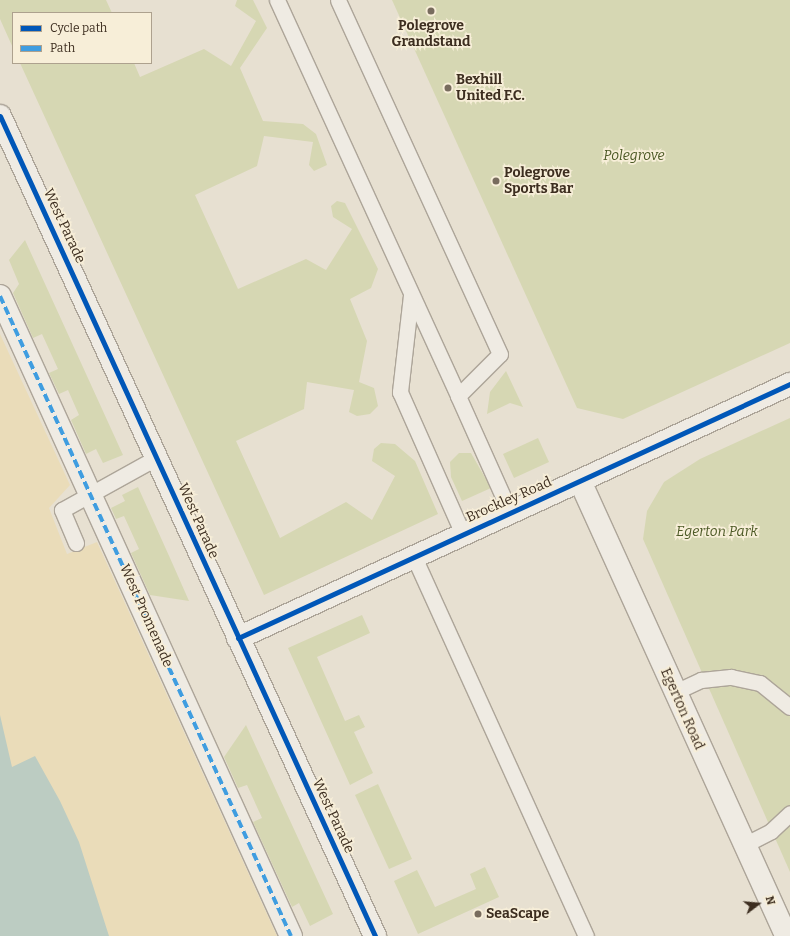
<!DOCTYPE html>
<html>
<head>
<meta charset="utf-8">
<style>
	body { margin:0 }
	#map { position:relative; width:790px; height:936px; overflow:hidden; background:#e7e0d1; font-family:Bitter,serif }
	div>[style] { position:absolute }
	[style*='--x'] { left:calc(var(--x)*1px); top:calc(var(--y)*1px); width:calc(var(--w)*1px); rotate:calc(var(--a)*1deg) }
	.green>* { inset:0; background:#d6d7b3 }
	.sand>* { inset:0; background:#eadcb9 }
	.water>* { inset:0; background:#bcccc2 }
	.roads { filter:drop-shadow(1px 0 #ada599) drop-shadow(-1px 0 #ada599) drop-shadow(0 1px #ada599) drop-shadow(0 -1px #ada599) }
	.lane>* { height:15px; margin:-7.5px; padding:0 7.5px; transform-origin:7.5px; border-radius:7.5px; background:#efebe3 }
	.street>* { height:22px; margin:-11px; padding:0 11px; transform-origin:11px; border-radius:11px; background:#efebe3 }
	.secondary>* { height:22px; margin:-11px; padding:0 11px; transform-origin:11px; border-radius:11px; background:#efebe3 }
	.quiet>* { height:4px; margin-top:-2px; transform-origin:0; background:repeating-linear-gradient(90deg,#3f9de0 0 8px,transparent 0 12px) }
	.cycleway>* { height:5px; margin:-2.5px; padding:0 2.5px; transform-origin:2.5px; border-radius:2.5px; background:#0057b8 }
	.dots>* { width:11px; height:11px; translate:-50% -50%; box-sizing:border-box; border:2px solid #f7eed8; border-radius:50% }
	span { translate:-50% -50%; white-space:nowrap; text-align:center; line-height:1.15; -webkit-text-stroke:3.5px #f7eed8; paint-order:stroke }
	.poi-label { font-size:14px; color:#3d2e20; font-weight:700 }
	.left { translate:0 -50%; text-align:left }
	.park-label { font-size:14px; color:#4d5a26; font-style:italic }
	.street-label { font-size:14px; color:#3d2e20 }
	.legend { position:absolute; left:12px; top:12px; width:140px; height:52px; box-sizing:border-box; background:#f7eed8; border:1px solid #ada18e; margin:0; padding:5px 7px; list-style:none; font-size:12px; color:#3d2e20 }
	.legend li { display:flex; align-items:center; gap:8px; height:20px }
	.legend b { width:20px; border:1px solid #ada18e }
	.north { position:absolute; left:738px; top:884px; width:40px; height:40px; -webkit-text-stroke:3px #f7eed8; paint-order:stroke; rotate:74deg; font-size:11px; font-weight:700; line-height:16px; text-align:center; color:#3d2e20 }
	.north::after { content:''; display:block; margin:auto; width:14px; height:18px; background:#3d2e20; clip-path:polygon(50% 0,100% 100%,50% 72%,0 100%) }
</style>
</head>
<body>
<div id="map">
	<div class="green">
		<div style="clip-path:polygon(0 0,106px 0,112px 13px,13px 13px,13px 48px,0 19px)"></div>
		<div style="clip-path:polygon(237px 0,253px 0,267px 28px,240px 68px,263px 121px,303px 124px,316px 134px,327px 165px,314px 171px,309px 165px,313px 142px,264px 136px,257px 166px,195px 195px,238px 289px,306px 259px,326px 270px,352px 229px,333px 217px,331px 206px,337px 201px,345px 203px,378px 269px,371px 288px,350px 299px,367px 341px,359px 382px,374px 388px,378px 406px,370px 414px,357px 416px,349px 412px,354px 390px,307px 382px,304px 409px,236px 441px,280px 538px,346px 502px,372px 520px,395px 476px,372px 461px,374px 449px,381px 443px,395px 444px,415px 461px,438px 514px,264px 595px,20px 63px,134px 63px,140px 77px,204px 49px,231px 66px,256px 21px,235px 6px)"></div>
		<div style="clip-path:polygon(392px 0,790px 0,790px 343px,623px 419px,577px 408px)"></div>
		<div style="clip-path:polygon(25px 240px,123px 455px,103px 463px,96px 449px,86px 454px,71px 420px,79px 415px,68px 390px,59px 394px,49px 373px,58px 369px,42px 334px,33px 338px,13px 293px,19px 284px,9px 260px)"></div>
		<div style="clip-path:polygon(506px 371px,523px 407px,510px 403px,487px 414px,490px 392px)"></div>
		<div style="clip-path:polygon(790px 418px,790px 872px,643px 539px,647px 511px,664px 482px,700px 459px)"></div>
		<div style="clip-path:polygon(538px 438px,549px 462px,514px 478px,503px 454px)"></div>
		<div style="clip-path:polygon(459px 453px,471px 453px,491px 488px,462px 501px,451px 477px,450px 462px)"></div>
		<div style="clip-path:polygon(138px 487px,170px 558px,189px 601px,150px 595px,131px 553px,139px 549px,124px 516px,116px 519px,111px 508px,125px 501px,122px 495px)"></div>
		<div style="clip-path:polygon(362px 615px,370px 633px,317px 657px,345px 721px,359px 715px,365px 727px,354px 732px,373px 773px,350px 785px,288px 648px)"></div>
		<div style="clip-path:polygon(246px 725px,333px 914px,310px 926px,299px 903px,292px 907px,253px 822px,262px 818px,247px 785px,238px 788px,224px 757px)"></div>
		<div style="clip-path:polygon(378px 784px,412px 859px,389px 869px,355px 795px)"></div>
		<div style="clip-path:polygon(485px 867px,499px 897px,418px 934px,394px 881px,417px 870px,435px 907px,476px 889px,470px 874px)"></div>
	</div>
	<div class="sand">
		<div style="clip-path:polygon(0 334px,70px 485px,49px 508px,67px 554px,97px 542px,277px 936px,0 936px)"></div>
	</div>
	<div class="water">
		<div style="clip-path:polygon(0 715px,12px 767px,35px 756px,60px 801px,79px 842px,109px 936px,0 936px)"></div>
	</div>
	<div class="roads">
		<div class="lane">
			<div style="--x:277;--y:0;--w:435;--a:65.4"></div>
			<div style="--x:458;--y:396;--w:59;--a:-45"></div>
			<div style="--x:500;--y:354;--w:389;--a:-114.6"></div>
			<div style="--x:411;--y:295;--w:98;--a:96.5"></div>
			<div style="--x:400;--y:392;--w:155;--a:66.1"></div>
			<div style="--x:458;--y:396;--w:127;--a:65.9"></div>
			<div style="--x:76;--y:543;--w:36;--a:-113"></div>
			<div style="--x:62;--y:510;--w:107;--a:-29"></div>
			<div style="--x:414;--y:557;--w:416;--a:65.6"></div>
			<div style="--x:675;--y:692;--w:29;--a:-25"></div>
			<div style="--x:701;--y:680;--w:30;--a:-6"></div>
			<div style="--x:731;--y:677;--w:30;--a:12"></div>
			<div style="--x:760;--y:683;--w:38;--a:39"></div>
			<div style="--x:744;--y:845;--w:30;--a:-27"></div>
			<div style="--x:771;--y:831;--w:26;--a:-43"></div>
		</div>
		<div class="street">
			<div style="--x:0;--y:296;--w:703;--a:65.55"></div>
			<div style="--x:580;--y:481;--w:499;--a:65.6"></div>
			<div style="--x:238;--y:638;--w:608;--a:-24.71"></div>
		</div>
		<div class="secondary">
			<div style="--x:0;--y:116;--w:902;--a:65.42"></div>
		</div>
	</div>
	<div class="quiet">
		<div style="--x:0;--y:296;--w:703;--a:65.55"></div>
	</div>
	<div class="cycleway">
		<div style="--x:0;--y:116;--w:902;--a:65.42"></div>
		<div style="--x:238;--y:638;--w:608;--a:-24.71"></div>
	</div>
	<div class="dots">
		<div style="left:431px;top:11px;background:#786c5e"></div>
		<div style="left:448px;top:88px;background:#786c5e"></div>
		<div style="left:496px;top:181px;background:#786c5e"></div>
		<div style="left:478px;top:914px;background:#786c5e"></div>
	</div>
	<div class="poi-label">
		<span style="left:431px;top:34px">Polegrove<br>Grandstand</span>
		<span class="left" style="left:456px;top:88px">Bexhill<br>United F.C.</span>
		<span class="left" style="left:504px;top:181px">Polegrove<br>Sports Bar</span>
		<span class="left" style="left:486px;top:914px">SeaScape</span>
	</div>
	<div class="park-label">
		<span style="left:634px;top:156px">Polegrove</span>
		<span style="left:717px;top:532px">Egerton Park</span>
	</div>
	<div class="street-label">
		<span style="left:64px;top:226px;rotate:65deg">West Parade</span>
		<span style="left:509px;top:500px;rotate:-24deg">Brockley Road</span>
		<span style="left:198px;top:521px;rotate:66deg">West Parade</span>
		<span style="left:146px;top:616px;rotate:66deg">West Promenade</span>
		<span style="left:682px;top:709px;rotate:66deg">Egerton Road</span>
		<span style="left:333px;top:816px;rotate:65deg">West Parade</span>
	</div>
	<ul class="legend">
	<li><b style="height:5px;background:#0057b8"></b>Cycle path</li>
	<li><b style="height:5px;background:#3f9de0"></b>Path</li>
	</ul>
	<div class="north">N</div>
</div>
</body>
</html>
